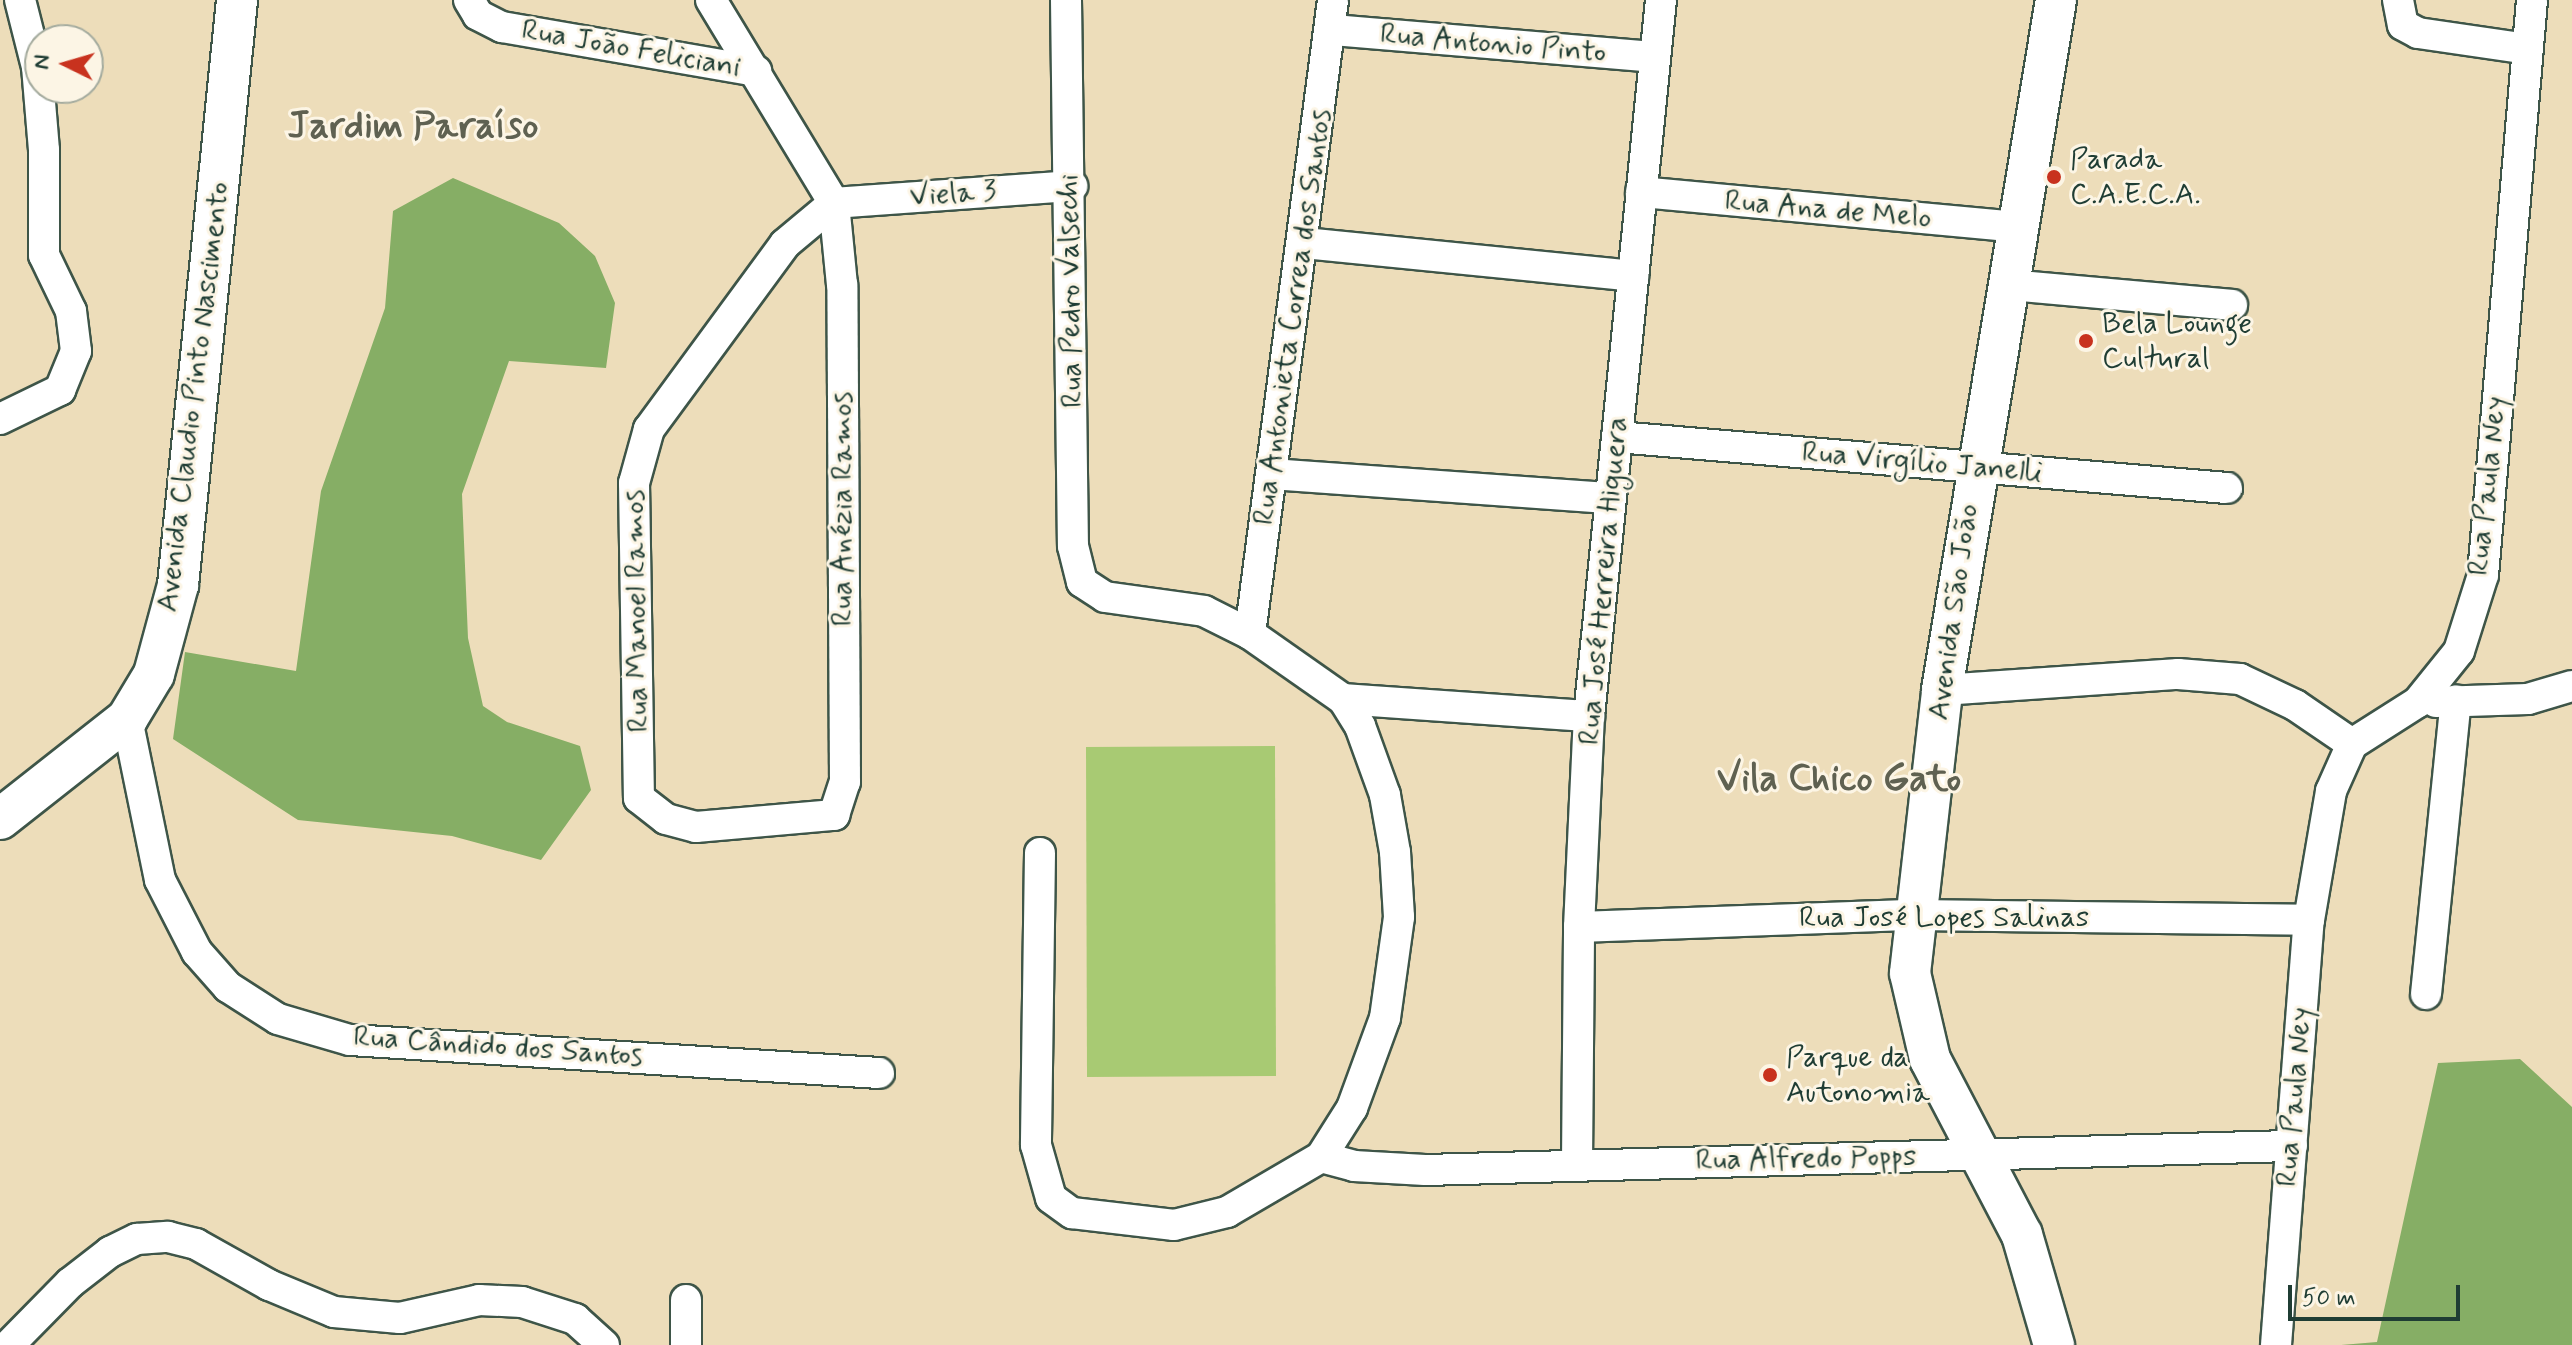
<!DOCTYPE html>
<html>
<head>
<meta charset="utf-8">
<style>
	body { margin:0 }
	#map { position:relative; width:2572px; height:1345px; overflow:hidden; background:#edddba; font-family:Mynerve,sans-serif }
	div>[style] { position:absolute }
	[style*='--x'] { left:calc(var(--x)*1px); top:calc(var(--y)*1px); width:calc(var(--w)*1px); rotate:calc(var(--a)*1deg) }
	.green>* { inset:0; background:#a8ca73 }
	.forest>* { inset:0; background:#86ae65 }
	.roads { filter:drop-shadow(2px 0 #3e5548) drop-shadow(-2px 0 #3e5548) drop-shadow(0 2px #3e5548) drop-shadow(0 -2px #3e5548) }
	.minor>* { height:30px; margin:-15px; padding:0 15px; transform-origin:15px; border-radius:15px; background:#fff }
	.major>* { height:40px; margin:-20px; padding:0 20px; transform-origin:20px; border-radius:20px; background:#fff }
	.dots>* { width:22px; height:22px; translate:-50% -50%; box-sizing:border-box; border:4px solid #fcf5e5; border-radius:50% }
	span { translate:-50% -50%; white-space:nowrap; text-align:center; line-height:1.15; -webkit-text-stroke:6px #fcf5e5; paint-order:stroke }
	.street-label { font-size:30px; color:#1f3d34 }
	.poi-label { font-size:30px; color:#1f3d34 }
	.left { translate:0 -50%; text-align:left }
	.district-label { font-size:38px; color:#5f6151; font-weight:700 }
	.north { position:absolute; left:24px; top:24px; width:80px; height:80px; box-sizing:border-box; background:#fcf5e5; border:2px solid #a4ab9e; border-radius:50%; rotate:275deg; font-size:22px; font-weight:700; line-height:32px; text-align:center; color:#1f3d34 }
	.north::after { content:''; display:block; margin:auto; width:28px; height:36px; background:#c8321e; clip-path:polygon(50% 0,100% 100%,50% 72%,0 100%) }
	.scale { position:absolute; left:2288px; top:1285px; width:172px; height:36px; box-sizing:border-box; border:4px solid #1f3d34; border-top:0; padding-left:10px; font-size:24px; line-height:28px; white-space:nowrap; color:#1f3d34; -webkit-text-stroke:6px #fcf5e5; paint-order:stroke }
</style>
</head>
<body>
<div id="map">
	<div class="green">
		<div style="clip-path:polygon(1275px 746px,1276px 1076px,1087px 1077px,1086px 747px)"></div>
	</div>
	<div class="forest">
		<div style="clip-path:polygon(453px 178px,559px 223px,595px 256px,615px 303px,606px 368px,509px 361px,462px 494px,468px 638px,483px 706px,507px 722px,580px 746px,591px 790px,541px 860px,452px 836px,298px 820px,173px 739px,185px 652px,296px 671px,321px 491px,385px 308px,393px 211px)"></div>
		<div style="clip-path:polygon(2520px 1059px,2572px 1107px,2572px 1345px,2341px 1345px,2377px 1342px,2438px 1063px)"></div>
	</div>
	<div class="roads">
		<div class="minor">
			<div style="--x:469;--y:0;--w:17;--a:59"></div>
			<div style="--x:478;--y:15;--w:27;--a:27"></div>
			<div style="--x:502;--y:27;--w:258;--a:9.8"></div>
			<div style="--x:711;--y:0;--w:237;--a:58.8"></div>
			<div style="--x:834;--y:203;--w:64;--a:140.1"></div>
			<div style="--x:785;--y:244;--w:230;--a:126.3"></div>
			<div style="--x:649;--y:429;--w:56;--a:105.5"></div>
			<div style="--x:634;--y:483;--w:315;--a:89.1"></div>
			<div style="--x:639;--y:798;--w:34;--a:38"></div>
			<div style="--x:666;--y:819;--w:31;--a:15"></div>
			<div style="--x:696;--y:827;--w:139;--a:-5"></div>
			<div style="--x:834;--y:815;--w:35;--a:-72"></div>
			<div style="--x:845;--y:782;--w:497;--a:-90.3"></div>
			<div style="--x:842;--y:285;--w:82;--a:-95.6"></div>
			<div style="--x:834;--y:203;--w:239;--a:-4.1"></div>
			<div style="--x:1066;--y:0;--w:546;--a:89.27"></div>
			<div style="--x:1073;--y:546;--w:37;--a:76"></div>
			<div style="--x:1082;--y:582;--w:27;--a:33"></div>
			<div style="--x:1105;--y:597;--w:100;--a:8"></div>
			<div style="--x:1204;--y:611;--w:51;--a:26.6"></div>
			<div style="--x:1250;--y:634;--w:113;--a:35"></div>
			<div style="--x:1343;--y:699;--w:247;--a:4"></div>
			<div style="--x:2398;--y:0;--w:25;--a:79"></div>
			<div style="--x:2403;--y:25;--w:17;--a:28"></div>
			<div style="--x:2418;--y:33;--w:111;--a:8.3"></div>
			<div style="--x:1333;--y:30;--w:321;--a:4.8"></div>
			<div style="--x:1641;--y:192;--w:376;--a:5.3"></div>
			<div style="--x:1304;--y:243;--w:331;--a:5.7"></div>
			<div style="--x:2009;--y:285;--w:224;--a:5.1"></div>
			<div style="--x:0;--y:419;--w:67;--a:-25.8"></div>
			<div style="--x:60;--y:390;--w:42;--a:-67.7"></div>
			<div style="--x:76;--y:351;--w:40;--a:-97.1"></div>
			<div style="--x:71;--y:311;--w:62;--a:-115.7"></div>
			<div style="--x:44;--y:255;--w:105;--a:-90"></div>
			<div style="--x:44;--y:150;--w:83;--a:-94.8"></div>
			<div style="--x:37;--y:67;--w:69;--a:-104.2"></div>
			<div style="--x:1617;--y:437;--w:612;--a:4.78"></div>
			<div style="--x:1272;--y:474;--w:339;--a:4.1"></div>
			<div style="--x:1250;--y:634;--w:639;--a:-82.54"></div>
			<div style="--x:1942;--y:690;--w:237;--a:-3.9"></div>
			<div style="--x:2178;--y:674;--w:62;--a:4.6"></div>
			<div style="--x:2240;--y:679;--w:61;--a:25.3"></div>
			<div style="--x:2295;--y:705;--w:69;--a:34.4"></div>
			<div style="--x:2436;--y:702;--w:92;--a:-1.9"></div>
			<div style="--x:2528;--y:699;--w:46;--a:-16.5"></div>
			<div style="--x:127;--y:719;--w:164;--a:78.4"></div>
			<div style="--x:160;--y:880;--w:81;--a:62.8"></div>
			<div style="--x:197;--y:952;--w:47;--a:48.5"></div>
			<div style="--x:228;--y:987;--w:59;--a:32.6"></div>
			<div style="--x:278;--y:1019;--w:75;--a:16.3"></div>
			<div style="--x:350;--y:1040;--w:530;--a:3.57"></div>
			<div style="--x:1040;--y:853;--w:292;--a:90.8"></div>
			<div style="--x:1036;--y:1145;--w:55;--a:74.2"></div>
			<div style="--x:1051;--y:1198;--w:26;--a:36"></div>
			<div style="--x:1072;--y:1213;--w:103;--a:6.7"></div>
			<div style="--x:1174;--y:1225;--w:55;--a:-13.8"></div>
			<div style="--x:1227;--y:1212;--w:109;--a:-30.3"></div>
			<div style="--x:1321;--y:1157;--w:58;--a:-57.7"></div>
			<div style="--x:1352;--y:1108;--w:96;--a:-69.9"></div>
			<div style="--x:1385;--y:1018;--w:102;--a:-82.1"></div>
			<div style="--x:1399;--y:917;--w:65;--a:-93.5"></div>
			<div style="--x:1395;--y:852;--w:58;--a:-100"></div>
			<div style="--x:1385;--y:795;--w:73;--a:-109.9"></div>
			<div style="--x:1360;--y:726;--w:32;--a:-122"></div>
			<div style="--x:1579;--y:927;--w:335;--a:-2.1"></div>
			<div style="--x:1914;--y:915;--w:395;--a:0.7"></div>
			<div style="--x:2426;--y:994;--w:295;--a:-84.2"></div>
			<div style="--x:1321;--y:1157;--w:34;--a:15"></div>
			<div style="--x:1354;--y:1166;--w:71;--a:3.2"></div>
			<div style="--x:1425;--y:1170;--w:867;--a:-1.59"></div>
			<div style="--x:1577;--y:1163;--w:236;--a:-89.5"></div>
			<div style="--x:1579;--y:927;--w:211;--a:-87.3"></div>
			<div style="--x:1589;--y:716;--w:720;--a:-84.26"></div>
			<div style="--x:9;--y:1345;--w:87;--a:-45.5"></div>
			<div style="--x:70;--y:1283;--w:51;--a:-37.8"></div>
			<div style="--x:110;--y:1252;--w:30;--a:-26"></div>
			<div style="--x:137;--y:1239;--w:31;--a:-4"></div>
			<div style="--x:168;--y:1237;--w:29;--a:14"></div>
			<div style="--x:196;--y:1244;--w:84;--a:29.3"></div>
			<div style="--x:269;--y:1285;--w:70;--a:22.6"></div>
			<div style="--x:334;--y:1312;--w:66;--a:5.2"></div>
			<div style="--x:400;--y:1318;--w:81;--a:-12.8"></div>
			<div style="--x:479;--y:1300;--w:43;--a:2.7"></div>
			<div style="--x:522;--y:1302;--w:56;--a:17.8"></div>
			<div style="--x:575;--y:1319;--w:39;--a:42"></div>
			<div style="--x:686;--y:1345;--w:45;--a:-90"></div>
			<div style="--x:2276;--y:1345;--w:426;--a:-85.6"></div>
			<div style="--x:2309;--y:920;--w:131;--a:-80.3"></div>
			<div style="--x:2331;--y:791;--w:51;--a:-65.9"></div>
			<div style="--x:2352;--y:744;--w:78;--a:-32.5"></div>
			<div style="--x:2418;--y:702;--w:65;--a:-51.2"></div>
			<div style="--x:2459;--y:651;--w:80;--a:-72.5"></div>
			<div style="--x:2483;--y:575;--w:577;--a:-85.13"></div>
		</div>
		<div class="major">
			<div style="--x:0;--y:819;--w:162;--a:-38.2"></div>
			<div style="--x:127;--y:719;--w:52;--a:-59"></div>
			<div style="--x:154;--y:674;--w:92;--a:-74.9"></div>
			<div style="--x:178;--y:585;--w:588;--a:-84.24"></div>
			<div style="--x:2054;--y:1345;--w:115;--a:-106.2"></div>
			<div style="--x:2022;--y:1235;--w:199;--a:-117.6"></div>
			<div style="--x:1930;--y:1059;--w:88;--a:-103.1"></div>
			<div style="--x:1910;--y:973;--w:285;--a:-83.5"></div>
			<div style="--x:1942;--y:690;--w:699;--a:-80.62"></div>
		</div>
	</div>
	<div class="dots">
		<div style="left:2054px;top:177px;background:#c8321e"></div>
		<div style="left:2086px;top:341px;background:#c8321e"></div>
		<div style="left:1770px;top:1075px;background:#c8321e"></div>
	</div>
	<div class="street-label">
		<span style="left:1493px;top:44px;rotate:5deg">Rua Antonio Pinto</span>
		<span style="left:631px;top:49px;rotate:10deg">Rua João Feliciani</span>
		<span style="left:953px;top:194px;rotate:-4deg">Viela 3</span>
		<span style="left:1828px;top:210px;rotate:5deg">Rua Ana de Melo</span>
		<span style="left:1071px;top:291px;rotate:-91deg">Rua Pedro Valsechi</span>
		<span style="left:1293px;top:317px;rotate:-82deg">Rua Antonieta Correa dos Santos</span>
		<span style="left:194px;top:397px;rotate:-83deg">Avenida Claudio Pinto Nascimento</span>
		<span style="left:1922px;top:463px;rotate:5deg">Rua Virgílio Janelli</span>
		<span style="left:2488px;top:486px;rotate:-84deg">Rua Paula Ney</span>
		<span style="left:843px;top:509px;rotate:-90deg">Rua Anézia Ramos</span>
		<span style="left:1604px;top:581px;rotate:-85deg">Rua José Herreira Higuera</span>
		<span style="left:637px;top:611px;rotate:-91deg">Rua Manoel Ramos</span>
		<span style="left:1954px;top:612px;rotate:-82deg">Avenida São João</span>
		<span style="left:1944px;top:918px">Rua José Lopes Salinas</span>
		<span style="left:498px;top:1047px;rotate:4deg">Rua Cândido dos Santos</span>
		<span style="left:2295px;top:1097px;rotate:-85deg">Rua Paula Ney</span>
		<span style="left:1806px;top:1159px;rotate:-1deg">Rua Alfredo Popps</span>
	</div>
	<div class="poi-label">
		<span class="left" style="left:2070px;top:177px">Parada<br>C.A.E.C.A.</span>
		<span class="left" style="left:2102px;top:341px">Bela Lounge<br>Cultural</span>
		<span class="left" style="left:1786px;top:1075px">Parque da<br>Autonomia</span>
	</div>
	<div class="district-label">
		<span style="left:413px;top:127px">Jardim Paraíso</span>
		<span style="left:1839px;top:780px">Vila Chico Gato</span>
	</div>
	<div class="north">N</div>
	<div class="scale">50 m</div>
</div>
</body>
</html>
